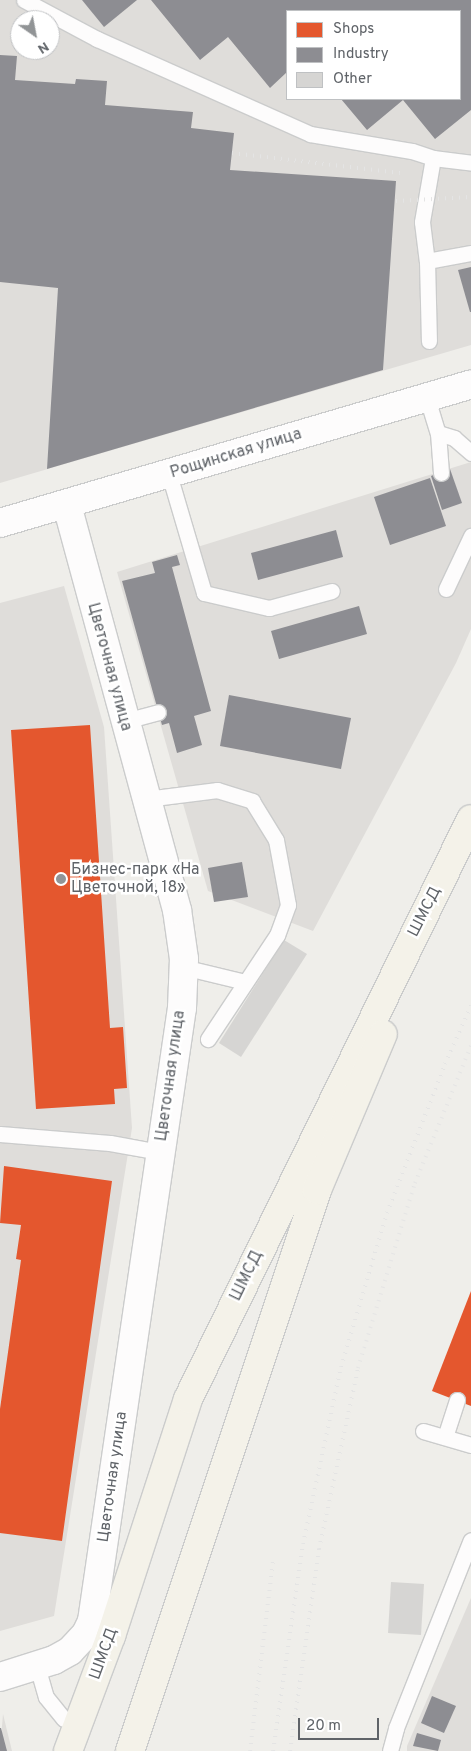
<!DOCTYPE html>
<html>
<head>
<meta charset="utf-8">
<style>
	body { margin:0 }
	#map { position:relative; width:471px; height:1751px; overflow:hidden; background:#efeeea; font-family:Overpass,sans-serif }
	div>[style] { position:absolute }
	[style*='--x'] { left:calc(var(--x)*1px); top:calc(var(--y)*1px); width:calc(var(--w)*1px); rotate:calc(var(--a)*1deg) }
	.industrial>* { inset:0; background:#dfddda }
	.shops>* { inset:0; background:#e4572e }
	.industry>* { inset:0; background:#8d8d92 }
	.building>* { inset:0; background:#d6d5d3 }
	.roads { filter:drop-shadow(1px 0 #cbcccc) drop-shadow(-1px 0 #cbcccc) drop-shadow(0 1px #cbcccc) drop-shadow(0 -1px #cbcccc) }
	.service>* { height:15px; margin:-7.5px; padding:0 7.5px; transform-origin:7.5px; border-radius:7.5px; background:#fdfcfc }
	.minor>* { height:28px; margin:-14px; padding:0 14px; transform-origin:14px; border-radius:14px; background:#fdfcfc }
	.tertiary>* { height:28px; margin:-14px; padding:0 14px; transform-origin:14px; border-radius:14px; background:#fdfcfc }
	.primary>* { height:28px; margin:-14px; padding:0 14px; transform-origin:14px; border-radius:14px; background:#f4f2e9 }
	.rail>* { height:4px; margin-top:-2px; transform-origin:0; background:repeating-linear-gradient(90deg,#e4e4e4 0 1px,transparent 0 7px) }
	.dots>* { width:14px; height:14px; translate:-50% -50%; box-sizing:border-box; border:2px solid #fff; border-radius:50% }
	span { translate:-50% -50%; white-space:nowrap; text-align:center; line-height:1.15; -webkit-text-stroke:5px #fff; paint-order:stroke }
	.street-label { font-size:16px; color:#5f6368 }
	.poi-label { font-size:16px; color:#5f6368 }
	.left { translate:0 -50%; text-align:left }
	.legend { position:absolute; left:286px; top:10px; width:175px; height:90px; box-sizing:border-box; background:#fff; border:1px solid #bfc1c3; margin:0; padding:6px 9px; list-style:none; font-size:15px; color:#5f6368 }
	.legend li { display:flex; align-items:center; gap:10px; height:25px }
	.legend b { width:25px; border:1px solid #bfc1c3 }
	.north { position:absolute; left:10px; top:10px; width:50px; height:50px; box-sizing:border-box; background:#fff; border:1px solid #bfc1c3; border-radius:50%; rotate:147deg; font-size:14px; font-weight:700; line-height:20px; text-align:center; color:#5f6368 }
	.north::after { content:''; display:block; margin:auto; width:18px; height:22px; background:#919496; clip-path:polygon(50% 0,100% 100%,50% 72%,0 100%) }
	.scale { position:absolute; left:298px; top:1718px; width:81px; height:22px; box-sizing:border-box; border:2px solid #5f6368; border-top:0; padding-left:6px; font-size:15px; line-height:18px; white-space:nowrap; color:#5f6368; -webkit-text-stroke:4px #fff; paint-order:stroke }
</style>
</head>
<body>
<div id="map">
	<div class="industrial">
		<div style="clip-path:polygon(evenodd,0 0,471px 0,471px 345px,0 483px,0 0,287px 11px,460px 11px,460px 99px,287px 99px,287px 11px,0 0,20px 20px,50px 20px,50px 50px,20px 50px,20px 20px)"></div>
		<div style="clip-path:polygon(471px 462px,471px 629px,456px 663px,313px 931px,208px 891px,117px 572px)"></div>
		<div style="clip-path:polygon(64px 586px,104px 727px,132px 1128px,54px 1616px,0 1631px,0 603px)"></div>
		<div style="clip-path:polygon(471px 1598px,471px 1751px,407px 1751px,407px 1746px)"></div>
		<div style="clip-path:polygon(3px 1714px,12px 1751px,0 1751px)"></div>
	</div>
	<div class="shops">
		<div style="clip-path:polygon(90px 725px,110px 1028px,123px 1027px,127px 1088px,114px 1089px,115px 1104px,36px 1109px,11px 730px)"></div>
		<div style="clip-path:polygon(4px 1166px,112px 1181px,62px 1541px,0 1533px,0 1409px,21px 1260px,16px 1259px,21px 1225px,0 1223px)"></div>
		<div style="clip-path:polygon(471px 1291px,471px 1406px,432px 1391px)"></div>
	</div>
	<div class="industry">
		<div style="clip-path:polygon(82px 0,137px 0,104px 27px)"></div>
		<div style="clip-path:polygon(151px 0,471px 0,471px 110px,435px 139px,403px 100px,367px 130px,341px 99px,460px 99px,460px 11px,287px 11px,287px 72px,270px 88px,228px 37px,200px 60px)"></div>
		<div style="clip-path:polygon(0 55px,17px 56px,15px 80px,75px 84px,76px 79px,107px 81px,105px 105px,193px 112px,191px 128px,234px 133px,230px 170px,396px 181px,383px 370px,47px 469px,58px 288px,0 282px)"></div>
		<div style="clip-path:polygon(471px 267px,471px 312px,470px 312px,458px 270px)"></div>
		<div style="clip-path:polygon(450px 469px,462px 503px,442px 510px,431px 476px)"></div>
		<div style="clip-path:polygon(430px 478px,446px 526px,390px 545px,374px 497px)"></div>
		<div style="clip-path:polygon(336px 530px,343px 557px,258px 580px,251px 553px)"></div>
		<div style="clip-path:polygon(177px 555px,180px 565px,172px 567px,211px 711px,194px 716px,202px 745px,177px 753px,169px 723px,162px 725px,122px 581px,155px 573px,152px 562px)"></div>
		<div style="clip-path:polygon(359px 606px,367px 634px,279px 659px,271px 631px)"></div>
		<div style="clip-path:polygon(229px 695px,351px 718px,341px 769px,220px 746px)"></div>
		<div style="clip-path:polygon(242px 862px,248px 897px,214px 902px,208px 868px)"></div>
		<div style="clip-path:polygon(432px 1696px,456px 1706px,444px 1733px,421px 1723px)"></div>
		<div style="clip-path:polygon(0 1728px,1px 1728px,7px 1751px,0 1751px)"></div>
		<div style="clip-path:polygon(417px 1733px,441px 1740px,438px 1751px,413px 1746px)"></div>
	</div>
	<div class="building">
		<div style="clip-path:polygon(284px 940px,307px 954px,241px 1057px,219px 1043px)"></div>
		<div style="clip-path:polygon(391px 1582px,424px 1584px,421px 1635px,388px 1633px)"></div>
	</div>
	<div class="roads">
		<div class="service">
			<div style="--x:24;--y:0;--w:83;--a:28.1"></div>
			<div style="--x:97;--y:39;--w:233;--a:24"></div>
			<div style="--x:310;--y:134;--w:103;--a:9.5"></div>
			<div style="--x:412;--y:151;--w:22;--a:18"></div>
			<div style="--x:433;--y:158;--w:65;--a:99.8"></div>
			<div style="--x:422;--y:222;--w:39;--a:83"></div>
			<div style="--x:427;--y:261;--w:80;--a:88.6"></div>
			<div style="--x:433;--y:158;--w:38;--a:7"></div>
			<div style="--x:427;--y:261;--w:45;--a:-10.3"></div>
			<div style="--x:427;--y:398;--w:37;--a:73"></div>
			<div style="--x:438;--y:433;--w:17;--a:17"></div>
			<div style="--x:454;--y:438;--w:23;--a:41"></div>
			<div style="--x:438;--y:433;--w:40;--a:85.7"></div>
			<div style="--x:169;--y:474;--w:124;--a:73.6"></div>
			<div style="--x:204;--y:593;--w:67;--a:13"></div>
			<div style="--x:269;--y:608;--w:65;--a:-15.1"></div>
			<div style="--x:446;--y:589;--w:59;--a:-64.7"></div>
			<div style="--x:125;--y:721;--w:34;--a:-15"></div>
			<div style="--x:146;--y:799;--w:72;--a:-7.2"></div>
			<div style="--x:217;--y:790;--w:37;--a:17"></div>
			<div style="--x:252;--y:801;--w:46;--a:58.4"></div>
			<div style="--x:276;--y:840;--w:66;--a:79.5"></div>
			<div style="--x:288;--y:905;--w:32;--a:110"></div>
			<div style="--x:277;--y:935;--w:125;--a:123.6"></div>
			<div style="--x:183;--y:967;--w:64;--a:13.6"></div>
			<div style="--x:0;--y:1134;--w:110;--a:4.7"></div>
			<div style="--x:110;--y:1143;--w:51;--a:10.2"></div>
			<div style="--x:423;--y:1431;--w:50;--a:16.3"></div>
			<div style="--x:445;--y:1437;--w:39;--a:-72"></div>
			<div style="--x:37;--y:1666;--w:32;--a:74"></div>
			<div style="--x:46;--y:1697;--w:28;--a:51"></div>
			<div style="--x:390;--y:1751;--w:24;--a:-75"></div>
			<div style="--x:396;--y:1728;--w:202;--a:-68.3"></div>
		</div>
		<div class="minor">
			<div style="--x:0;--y:1677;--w:57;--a:-17.5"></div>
			<div style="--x:54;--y:1660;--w:18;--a:-29"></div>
			<div style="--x:70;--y:1651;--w:23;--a:-47"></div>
			<div style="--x:86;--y:1634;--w:14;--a:-65"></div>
			<div style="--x:92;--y:1621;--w:620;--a:-81.65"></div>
			<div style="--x:182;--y:1008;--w:49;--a:-87.7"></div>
			<div style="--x:184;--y:959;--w:49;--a:-98.1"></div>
			<div style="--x:177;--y:910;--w:421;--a:-105.2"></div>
		</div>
		<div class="tertiary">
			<div style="--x:0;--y:523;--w:491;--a:-16.4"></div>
		</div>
		<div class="primary">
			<div style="--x:68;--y:1751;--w:123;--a:-69.5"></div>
			<div style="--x:111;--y:1636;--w:249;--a:-72"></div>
			<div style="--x:188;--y:1399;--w:645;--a:-63.99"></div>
			<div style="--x:130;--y:1751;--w:591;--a:-71.57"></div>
			<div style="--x:317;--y:1190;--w:169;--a:-67.1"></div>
		</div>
	</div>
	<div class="rail">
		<div style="--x:232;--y:153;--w:169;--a:6.8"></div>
		<div style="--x:396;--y:201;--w:75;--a:-3.1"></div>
		<div style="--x:250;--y:1751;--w:192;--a:-83.1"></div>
		<div style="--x:273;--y:1751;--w:209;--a:-81.8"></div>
		<div style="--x:303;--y:1544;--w:181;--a:-77.9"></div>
		<div style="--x:341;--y:1367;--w:161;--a:-73.4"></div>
		<div style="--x:387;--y:1213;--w:160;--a:-68.7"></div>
		<div style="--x:445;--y:1064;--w:64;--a:-65.9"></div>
		<div style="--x:290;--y:1751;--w:204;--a:-81.8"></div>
		<div style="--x:319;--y:1549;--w:185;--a:-77.8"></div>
		<div style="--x:358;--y:1368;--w:194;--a:-72.9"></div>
		<div style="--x:415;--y:1183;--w:148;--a:-67.8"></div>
	</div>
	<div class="dots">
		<div style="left:61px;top:879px;background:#919496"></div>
	</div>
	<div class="street-label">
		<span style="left:236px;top:454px;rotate:-17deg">Рощинская улица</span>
		<span style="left:109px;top:667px;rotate:75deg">Цветочная улица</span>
		<span style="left:425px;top:912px;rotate:-63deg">ШМСД</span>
		<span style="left:171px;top:1076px;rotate:-82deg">Цветочная улица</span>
		<span style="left:247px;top:1276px;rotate:-64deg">ШМСД</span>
		<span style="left:113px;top:1477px;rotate:-82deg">Цветочная улица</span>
		<span style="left:104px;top:1654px;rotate:-70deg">ШМСД</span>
	</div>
	<div class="poi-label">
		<span class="left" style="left:71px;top:879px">Бизнес-парк «На<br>Цветочной, 18»</span>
	</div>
	<ul class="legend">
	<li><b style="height:14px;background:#e4572e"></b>Shops</li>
	<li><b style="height:14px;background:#8d8d92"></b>Industry</li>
	<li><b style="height:14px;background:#d6d5d3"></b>Other</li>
	</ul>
	<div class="north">N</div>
	<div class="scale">20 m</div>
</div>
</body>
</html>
